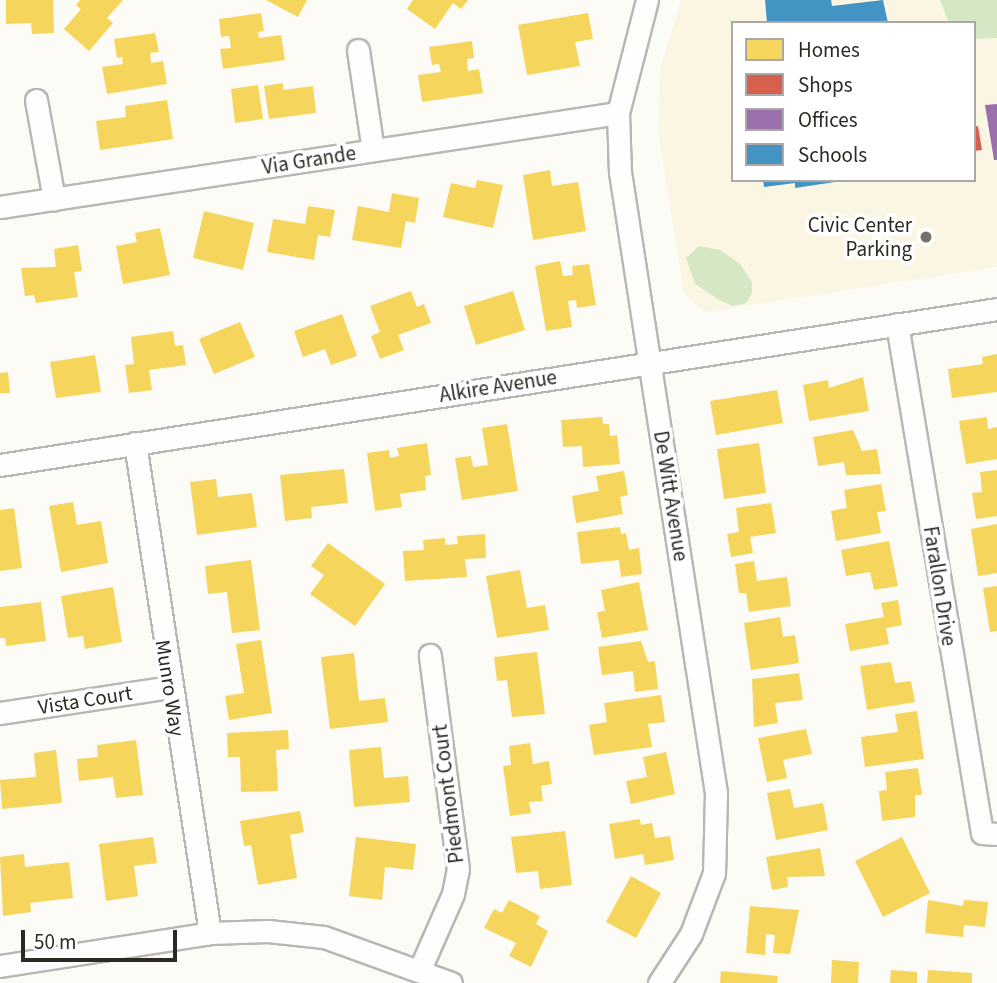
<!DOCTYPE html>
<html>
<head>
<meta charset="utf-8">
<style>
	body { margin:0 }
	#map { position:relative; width:997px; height:983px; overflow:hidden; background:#fcfbf6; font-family:"Source Sans 3",sans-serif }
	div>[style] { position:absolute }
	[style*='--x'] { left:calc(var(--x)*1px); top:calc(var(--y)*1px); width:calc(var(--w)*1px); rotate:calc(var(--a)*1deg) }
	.built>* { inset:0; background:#fbf6e4 }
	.green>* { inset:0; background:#d6e7c6 }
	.homes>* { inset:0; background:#f6d55c }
	.shops>* { inset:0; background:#d6604d }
	.offices>* { inset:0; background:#9970ab }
	.schools>* { inset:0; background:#4393c3 }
	.roads { filter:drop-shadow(2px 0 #b8b7b1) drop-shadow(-2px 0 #b8b7b1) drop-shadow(0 2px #b8b7b1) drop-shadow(0 -2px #b8b7b1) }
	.street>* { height:21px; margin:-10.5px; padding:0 10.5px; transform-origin:10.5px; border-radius:10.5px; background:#fffefe }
	.dots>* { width:19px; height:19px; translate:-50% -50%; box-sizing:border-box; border:4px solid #fff; border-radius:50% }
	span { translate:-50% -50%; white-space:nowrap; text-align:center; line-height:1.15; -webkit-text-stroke:7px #fff; paint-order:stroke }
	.street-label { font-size:21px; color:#2c2922 }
	.poi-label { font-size:21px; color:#2c2922 }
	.right { translate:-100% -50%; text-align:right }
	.legend { position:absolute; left:731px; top:21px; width:245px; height:161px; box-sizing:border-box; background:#fff; border:2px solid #aba9a7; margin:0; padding:9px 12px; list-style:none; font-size:21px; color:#2c2922 }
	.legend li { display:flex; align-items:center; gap:14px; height:35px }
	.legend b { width:35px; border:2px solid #aba9a7 }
	.scale { position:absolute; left:21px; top:930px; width:156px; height:32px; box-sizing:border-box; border:4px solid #2c2922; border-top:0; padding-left:9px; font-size:21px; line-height:24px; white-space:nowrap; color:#2c2922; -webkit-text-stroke:5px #fff; paint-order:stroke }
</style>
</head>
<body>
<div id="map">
	<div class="built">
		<div style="clip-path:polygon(evenodd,681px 0,997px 0,997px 267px,705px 312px,684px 294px,658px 132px,660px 69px,681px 0,733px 23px,974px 23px,974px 180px,733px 180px,733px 23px)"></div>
	</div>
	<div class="green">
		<div style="clip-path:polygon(940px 0,997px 0,997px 38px,974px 39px,974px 23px,949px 23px)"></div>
		<div style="clip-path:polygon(699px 246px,720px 250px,740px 264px,752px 282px,752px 293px,746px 303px,734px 306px,721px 301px,695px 284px,686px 258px)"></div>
	</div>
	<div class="homes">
		<div style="clip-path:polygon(6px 0,53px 0,54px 33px,32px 34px,31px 23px,6px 24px)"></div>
		<div style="clip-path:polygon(80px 0,123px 0,107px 18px,113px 23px,89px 51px,64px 29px,81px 9px,76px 5px)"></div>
		<div style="clip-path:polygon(266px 0,307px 0,298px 17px)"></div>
		<div style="clip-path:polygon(413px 0,468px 0,461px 9px,453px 3px,435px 29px,407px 9px)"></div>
		<div style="clip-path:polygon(261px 13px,264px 31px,258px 32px,259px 38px,281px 35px,285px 60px,223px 69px,220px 49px,231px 48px,229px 36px,221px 37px,219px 19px)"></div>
		<div style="clip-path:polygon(588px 13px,593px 39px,575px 42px,580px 66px,527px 75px,518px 25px)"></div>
		<div style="clip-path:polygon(155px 33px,159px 52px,150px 53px,151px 63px,163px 61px,167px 84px,107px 94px,102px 67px,123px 64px,122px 57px,117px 58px,114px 39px)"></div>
		<div style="clip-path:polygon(472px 41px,474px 58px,467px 59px,468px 71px,479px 69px,483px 93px,422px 102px,418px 75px,441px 72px,439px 64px,432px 65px,429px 47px)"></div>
		<div style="clip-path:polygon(283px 83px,283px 90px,313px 86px,316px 113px,269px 119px,264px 86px)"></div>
		<div style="clip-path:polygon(258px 85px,263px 119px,235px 123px,231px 89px)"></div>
		<div style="clip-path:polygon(167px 100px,173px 139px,100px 150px,96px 121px,126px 117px,125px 106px)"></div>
		<div style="clip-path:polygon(550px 170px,552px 186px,578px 182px,586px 231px,533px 240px,523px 175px)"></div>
		<div style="clip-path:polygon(477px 180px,503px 185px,493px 228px,443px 217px,451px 183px,475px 188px)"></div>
		<div style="clip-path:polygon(392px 193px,419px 198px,415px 223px,406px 221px,401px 248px,352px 240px,358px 206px,389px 212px)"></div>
		<div style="clip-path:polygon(308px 206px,335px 210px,330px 237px,318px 235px,314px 260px,267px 252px,273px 219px,305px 224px)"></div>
		<div style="clip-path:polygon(204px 211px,254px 223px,243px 270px,193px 258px)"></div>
		<div style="clip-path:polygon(160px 228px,170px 275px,123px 284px,116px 246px,137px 242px,135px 233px)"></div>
		<div style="clip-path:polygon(78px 245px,82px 271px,74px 272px,78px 297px,36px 303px,34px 295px,25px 296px,21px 268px,56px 267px,54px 249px)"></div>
		<div style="clip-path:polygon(560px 261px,563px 276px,573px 275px,572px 266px,589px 264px,596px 305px,577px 308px,576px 300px,568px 301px,572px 327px,546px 331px,535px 266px)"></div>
		<div style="clip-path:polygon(411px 291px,417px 307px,424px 304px,431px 323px,398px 335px,404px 350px,380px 359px,371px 336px,380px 332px,370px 306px)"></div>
		<div style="clip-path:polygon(513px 291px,525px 330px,476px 345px,464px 306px)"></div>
		<div style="clip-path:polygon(342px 314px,357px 356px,331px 365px,325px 349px,303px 357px,294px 331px)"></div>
		<div style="clip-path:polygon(240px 322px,255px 357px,214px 374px,199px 339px)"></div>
		<div style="clip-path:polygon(173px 331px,175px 346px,183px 345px,186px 365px,149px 370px,152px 390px,129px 393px,125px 365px,134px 364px,131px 337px)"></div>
		<div style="clip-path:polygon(997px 354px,997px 392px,952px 398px,948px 369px,983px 364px,982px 357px)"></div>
		<div style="clip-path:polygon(95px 355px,101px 392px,56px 398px,50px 362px)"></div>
		<div style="clip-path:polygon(8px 372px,10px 393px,0 393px,0 373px)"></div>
		<div style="clip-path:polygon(863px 377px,869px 411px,809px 421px,803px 385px,828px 380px,829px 388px)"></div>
		<div style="clip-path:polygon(777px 390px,783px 423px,716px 435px,710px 401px)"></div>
		<div style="clip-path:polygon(602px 417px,603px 424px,609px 424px,610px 436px,617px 435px,620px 464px,583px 467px,582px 446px,563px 447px,561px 420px)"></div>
		<div style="clip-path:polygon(987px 417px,988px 429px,997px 427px,997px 459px,966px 464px,959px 421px)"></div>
		<div style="clip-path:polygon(507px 424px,518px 491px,462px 500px,455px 458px,471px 456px,473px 467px,488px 465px,482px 428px)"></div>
		<div style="clip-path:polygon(853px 430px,862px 451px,877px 449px,881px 474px,846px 475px,844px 462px,818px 466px,813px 437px)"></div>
		<div style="clip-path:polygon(427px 443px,431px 475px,425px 476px,426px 490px,400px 494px,402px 507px,375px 511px,367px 453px,389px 450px,390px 458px,399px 456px,397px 448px)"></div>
		<div style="clip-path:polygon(759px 443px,766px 493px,724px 499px,717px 449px)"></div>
		<div style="clip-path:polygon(344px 469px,348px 503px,311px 507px,312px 518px,285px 521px,280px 475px)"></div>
		<div style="clip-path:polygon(997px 470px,997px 516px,976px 519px,972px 493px,982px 492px,980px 472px)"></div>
		<div style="clip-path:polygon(624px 471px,628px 495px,620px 497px,623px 514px,576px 523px,572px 496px,599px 491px,596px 476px)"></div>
		<div style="clip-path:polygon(216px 479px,218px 497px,252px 493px,257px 527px,197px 535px,190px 482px)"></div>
		<div style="clip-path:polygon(881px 484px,886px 511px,877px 512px,881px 533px,836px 541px,831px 511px,847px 508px,844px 490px)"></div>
		<div style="clip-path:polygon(73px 502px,77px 525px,101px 521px,108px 563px,61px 572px,49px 506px)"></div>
		<div style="clip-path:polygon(771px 503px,776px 533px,750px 537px,753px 553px,731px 557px,727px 534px,739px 532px,736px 508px)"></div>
		<div style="clip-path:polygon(14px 508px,22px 568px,0 571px,0 510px)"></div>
		<div style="clip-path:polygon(997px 524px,997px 573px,978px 576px,971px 529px)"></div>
		<div style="clip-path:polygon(620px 527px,621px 534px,626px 533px,629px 550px,639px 548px,642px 574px,621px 577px,619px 560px,581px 564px,577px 532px)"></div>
		<div style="clip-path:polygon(485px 534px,486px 558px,465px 559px,467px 577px,405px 581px,403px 551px,424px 550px,423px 540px,445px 538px,445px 545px,458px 544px,457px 536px)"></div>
		<div style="clip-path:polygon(889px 541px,898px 586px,874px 590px,870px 572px,846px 576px,841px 550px)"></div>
		<div style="clip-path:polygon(328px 543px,385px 584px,355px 626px,310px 594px,324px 575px,311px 566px)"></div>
		<div style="clip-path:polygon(251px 560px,260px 630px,232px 633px,227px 592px,208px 594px,205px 566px)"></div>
		<div style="clip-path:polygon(754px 561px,757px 581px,787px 577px,791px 606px,749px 612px,746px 593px,739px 593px,735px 564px)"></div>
		<div style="clip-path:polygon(520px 570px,527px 608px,545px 605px,549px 630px,497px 638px,486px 576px)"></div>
		<div style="clip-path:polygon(639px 582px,648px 630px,602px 638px,597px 612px,605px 611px,601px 590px)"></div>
		<div style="clip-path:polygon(997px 586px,997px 631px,990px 632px,983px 588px)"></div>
		<div style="clip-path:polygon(113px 587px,122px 642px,85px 649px,83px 636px,68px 638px,61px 596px)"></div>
		<div style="clip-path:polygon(898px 600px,902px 625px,886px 628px,889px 644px,850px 651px,845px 624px,884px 617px,881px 603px)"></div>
		<div style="clip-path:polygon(41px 602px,46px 641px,6px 646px,5px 638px,0 638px,0 607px)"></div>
		<div style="clip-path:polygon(780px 617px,783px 637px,795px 635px,799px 663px,751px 670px,744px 623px)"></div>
		<div style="clip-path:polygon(261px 640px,272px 713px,229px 720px,225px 696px,244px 693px,236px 644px)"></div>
		<div style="clip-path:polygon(641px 641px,648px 662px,655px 661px,658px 689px,635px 692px,633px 671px,602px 675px,598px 647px)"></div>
		<div style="clip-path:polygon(537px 652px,545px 714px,512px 717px,507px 680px,497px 681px,494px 657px)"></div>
		<div style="clip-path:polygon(354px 653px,359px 701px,385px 698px,388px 722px,330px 729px,321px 657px)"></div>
		<div style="clip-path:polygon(891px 662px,895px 683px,911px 681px,915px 702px,867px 710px,860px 666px)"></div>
		<div style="clip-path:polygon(799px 673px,803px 700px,775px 703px,778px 723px,754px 727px,752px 679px)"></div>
		<div style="clip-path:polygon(661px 695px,665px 722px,648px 724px,652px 747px,594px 755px,589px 725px,607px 722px,604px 703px)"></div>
		<div style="clip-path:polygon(917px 711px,924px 759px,865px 767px,861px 737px,898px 732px,895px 714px)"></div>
		<div style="clip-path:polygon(806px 729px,812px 754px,783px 760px,787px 778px,767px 782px,758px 738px)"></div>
		<div style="clip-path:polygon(288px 730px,289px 749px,276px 750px,278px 791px,241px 792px,240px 757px,228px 757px,227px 733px)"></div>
		<div style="clip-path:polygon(136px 740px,143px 795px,116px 798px,113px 777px,79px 781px,77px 759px,98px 757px,97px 745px)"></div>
		<div style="clip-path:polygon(530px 743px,533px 764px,549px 761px,552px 784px,541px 786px,543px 801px,529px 802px,531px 813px,510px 816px,503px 766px,511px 765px,509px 746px)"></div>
		<div style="clip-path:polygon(381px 747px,384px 778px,408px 776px,410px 802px,354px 807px,349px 750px)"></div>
		<div style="clip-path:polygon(56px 750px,62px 803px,2px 809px,0 780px,36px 777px,34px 753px)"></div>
		<div style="clip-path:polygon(666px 752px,675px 794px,631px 804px,626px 781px,647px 777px,643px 757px)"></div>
		<div style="clip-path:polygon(918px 768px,922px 795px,915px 795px,915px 817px,882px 821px,879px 791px,887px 790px,885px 772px)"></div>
		<div style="clip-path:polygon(790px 789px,794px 808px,823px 803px,828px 830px,776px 840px,767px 793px)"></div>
		<div style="clip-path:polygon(300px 811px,304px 832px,290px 835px,297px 878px,258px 885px,251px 845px,244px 846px,240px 821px)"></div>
		<div style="clip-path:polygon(640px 819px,641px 825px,652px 823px,655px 838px,670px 836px,674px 860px,645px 865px,643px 854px,615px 859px,609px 824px)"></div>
		<div style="clip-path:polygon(565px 831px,572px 885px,540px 889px,538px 871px,516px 873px,511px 837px)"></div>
		<div style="clip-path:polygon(153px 837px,157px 863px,134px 866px,138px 896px,106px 901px,99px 844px)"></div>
		<div style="clip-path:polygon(356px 837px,416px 844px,413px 870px,385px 867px,382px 900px,349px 896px)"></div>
		<div style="clip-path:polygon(902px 837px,930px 893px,883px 917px,855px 861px)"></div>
		<div style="clip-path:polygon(820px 848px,825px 876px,787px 877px,788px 887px,772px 890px,766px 857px)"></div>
		<div style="clip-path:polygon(24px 854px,25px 867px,69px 862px,73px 898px,30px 903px,31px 912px,3px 916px,0 857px)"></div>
		<div style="clip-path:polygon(631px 876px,661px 893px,636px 938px,606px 922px)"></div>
		<div style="clip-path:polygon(509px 900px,540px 916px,536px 924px,548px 931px,531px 967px,509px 956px,516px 943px,484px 928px,494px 909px,502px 913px)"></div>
		<div style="clip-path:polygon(928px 900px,963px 906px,964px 900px,988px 902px,985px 927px,964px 925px,963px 937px,925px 933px)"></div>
		<div style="clip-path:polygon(750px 906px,799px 910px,790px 954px,773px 953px,775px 935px,766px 934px,765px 955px,746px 953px)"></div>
		<div style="clip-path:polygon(832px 960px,859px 962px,858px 983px,831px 983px)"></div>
		<div style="clip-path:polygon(891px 970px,917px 972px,917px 983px,890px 983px)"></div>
		<div style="clip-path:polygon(928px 970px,972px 973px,972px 983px,927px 983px)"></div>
		<div style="clip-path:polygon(721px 971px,778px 976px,777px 983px,720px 983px)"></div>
	</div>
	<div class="shops">
		<div style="clip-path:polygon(978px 126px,982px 150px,974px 151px,974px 127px)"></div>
	</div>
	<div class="offices">
		<div style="clip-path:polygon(997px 104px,997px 160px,994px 160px,985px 105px)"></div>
	</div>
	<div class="schools">
		<div style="clip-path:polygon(765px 0,831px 0,832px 6px,883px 0,888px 23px,767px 23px)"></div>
		<div style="clip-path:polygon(763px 180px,835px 180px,835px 182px,795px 188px,795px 183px,764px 187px)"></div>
	</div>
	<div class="roads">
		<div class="street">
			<div style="--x:647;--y:0;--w:117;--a:104.4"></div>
			<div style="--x:618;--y:113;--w:59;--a:88.1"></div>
			<div style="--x:620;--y:172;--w:628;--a:81.21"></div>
			<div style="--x:716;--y:793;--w:80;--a:91.4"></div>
			<div style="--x:714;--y:873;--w:65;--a:110.7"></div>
			<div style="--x:691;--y:934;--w:59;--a:123.1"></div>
			<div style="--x:358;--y:50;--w:101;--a:81.5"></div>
			<div style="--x:36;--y:100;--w:101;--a:79.7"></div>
			<div style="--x:0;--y:207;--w:625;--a:-8.65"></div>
			<div style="--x:897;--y:324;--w:516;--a:80.52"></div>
			<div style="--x:982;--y:833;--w:15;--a:4"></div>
			<div style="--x:135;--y:443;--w:496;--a:81.3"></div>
			<div style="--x:0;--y:465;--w:1009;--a:-8.89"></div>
			<div style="--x:0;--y:713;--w:171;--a:-8.7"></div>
			<div style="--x:0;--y:966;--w:213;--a:-8.9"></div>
			<div style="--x:210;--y:933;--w:58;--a:-2"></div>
			<div style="--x:268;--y:931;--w:56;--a:6.1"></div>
			<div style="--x:324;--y:937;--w:135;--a:19.9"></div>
			<div style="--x:420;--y:969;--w:82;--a:-66.3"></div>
			<div style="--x:453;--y:894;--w:25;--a:-79"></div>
			<div style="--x:458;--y:869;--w:216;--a:-97.5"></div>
		</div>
	</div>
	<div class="dots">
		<div style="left:926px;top:237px;background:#75726c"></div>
	</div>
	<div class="street-label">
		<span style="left:309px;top:160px;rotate:-9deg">Via Grande</span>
		<span style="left:498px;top:386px;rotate:-9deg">Alkire Avenue</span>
		<span style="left:671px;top:496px;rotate:81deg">De Witt Avenue</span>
		<span style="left:940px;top:586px;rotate:81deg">Farallon Drive</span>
		<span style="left:170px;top:688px;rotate:81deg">Munro Way</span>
		<span style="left:85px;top:700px;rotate:-9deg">Vista Court</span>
		<span style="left:448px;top:794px;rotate:-97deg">Piedmont Court</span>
	</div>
	<div class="poi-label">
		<span class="right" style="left:912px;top:237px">Civic Center<br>Parking</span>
	</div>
	<ul class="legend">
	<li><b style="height:19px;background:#f6d55c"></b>Homes</li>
	<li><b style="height:19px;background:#d6604d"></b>Shops</li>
	<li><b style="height:19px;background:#9970ab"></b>Offices</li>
	<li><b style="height:19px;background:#4393c3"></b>Schools</li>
	</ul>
	<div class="scale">50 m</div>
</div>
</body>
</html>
